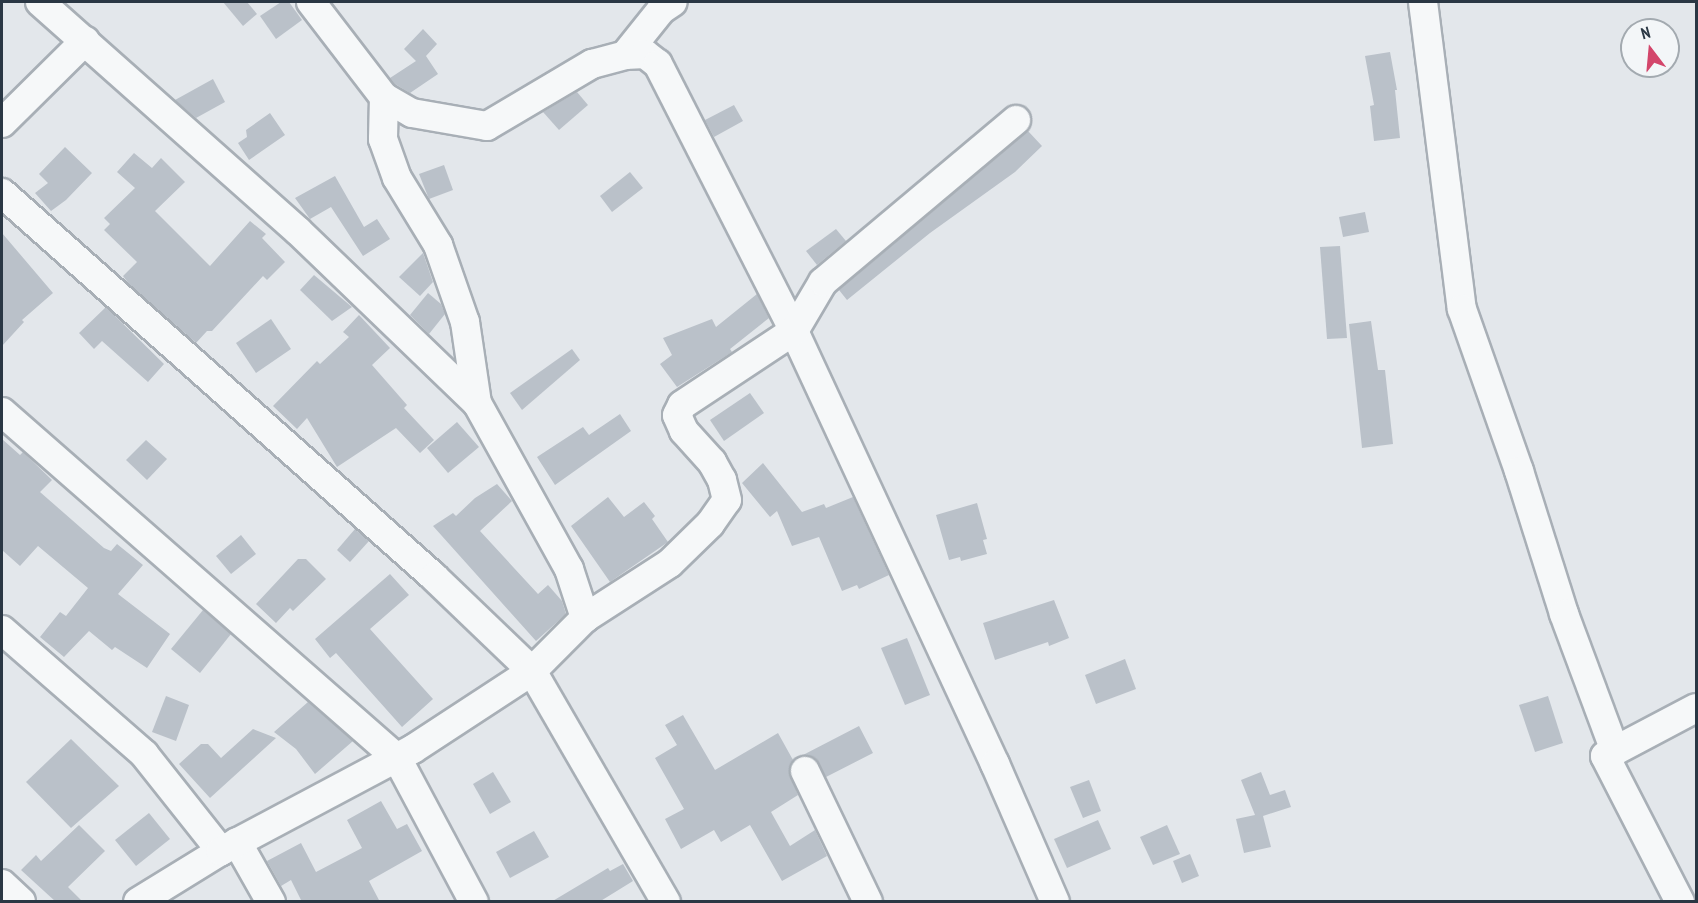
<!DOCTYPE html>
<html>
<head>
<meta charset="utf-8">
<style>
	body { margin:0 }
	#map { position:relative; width:1698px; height:903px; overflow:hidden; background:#e3e7eb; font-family:"PT Sans Narrow",sans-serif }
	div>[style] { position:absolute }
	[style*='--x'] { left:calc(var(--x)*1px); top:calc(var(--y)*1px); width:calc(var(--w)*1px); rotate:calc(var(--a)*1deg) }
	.building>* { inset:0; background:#bac1c9 }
	.roads { filter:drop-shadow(2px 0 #a8afb6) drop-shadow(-2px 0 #a8afb6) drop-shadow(0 2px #a8afb6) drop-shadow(0 -2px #a8afb6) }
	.minor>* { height:28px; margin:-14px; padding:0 14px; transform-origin:14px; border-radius:14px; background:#f6f8f9 }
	span { translate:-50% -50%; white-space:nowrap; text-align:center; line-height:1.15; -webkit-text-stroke:6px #f3f6f8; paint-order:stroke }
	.frame { position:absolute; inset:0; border:3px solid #2a3744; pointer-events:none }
	.north { position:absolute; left:1620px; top:18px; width:60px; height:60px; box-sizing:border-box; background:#f3f6f8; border:2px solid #a3aab0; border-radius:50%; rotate:344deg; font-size:16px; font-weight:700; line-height:24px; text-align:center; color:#2a3744 }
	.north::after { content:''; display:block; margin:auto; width:21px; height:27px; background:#d3466b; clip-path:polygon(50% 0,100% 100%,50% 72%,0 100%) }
</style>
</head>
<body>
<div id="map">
	<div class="building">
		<div style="clip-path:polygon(223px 2px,247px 2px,257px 14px,243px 26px)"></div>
		<div style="clip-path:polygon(281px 2px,289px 2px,302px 20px,276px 39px,260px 16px)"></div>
		<div style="clip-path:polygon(423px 29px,437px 44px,426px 56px,438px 74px,410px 93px,395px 84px,390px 78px,416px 61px,404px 49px)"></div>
		<div style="clip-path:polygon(1390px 52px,1397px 90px,1395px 90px,1400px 138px,1374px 141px,1370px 106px,1374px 105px,1365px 56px)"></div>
		<div style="clip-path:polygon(213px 79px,225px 102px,196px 118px,175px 100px)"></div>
		<div style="clip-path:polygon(577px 92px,588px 105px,559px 130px,543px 112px)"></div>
		<div style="clip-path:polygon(734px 105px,743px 121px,714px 137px,705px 120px)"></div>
		<div style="clip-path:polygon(270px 113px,285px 135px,249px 160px,238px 143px,247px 137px,246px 130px)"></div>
		<div style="clip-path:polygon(1028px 131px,1042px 146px,1015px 172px,930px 233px,847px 300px,839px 290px)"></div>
		<div style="clip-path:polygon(65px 147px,92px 173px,66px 200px,51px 211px,35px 193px,48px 183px,39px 174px)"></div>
		<div style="clip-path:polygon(134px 153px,152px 168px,161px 158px,185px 182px,155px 211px,210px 266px,250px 221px,266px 234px,262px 238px,285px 262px,267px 280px,263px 276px,212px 331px,207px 331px,196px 343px,129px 284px,123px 276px,137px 262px,104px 230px,110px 224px,104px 218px,135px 188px,117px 172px)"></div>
		<div style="clip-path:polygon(444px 165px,453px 190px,429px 199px,419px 174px)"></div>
		<div style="clip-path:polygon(630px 172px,643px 188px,612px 212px,600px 196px)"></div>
		<div style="clip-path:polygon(335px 176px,364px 227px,377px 219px,390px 239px,363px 256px,331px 207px,310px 219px,295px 198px)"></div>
		<div style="clip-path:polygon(1365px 212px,1369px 232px,1343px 237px,1339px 217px)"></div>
		<div style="clip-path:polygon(836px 229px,846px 241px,817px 265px,806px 251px)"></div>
		<div style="clip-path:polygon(2px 233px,53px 293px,22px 320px,24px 322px,2px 346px)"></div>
		<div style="clip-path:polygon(1340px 246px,1347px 338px,1327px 339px,1320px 247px)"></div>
		<div style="clip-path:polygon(423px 253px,433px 282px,420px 296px,399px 277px)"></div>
		<div style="clip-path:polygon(314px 275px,352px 307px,332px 321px,300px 290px)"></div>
		<div style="clip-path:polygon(428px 293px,441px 304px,445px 314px,429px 334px,410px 315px)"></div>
		<div style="clip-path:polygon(757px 294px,769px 318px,730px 349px,732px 352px,677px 387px,660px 364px,672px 355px,663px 338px,712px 319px,716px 327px)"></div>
		<div style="clip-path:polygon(106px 307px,164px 364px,148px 382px,102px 341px,94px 349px,79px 333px)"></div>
		<div style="clip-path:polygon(359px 315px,390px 348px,372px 365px,407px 405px,404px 408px,434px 440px,420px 453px,396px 428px,337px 467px,307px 418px,297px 429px,273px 406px,317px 361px,320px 364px,349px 337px,343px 332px)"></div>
		<div style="clip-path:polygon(271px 319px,291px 349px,256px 373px,236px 343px)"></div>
		<div style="clip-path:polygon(1371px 321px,1378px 370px,1385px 370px,1393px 444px,1362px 448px,1349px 324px)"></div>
		<div style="clip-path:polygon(572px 349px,580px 360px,522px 410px,510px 393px)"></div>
		<div style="clip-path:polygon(750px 393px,764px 413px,724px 441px,710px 420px)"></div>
		<div style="clip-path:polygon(620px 414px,631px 431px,555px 485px,537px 457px,583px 427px,589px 435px)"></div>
		<div style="clip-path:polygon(457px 422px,479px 447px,448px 473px,427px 448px)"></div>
		<div style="clip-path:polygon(2px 439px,20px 455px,23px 452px,52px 480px,40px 492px,104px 548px,111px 551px,117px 544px,143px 565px,118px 594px,170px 634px,147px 668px,115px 647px,112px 650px,89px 631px,64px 657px,40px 637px,60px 612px,66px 616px,88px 588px,38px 546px,20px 566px,2px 550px)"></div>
		<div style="clip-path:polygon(146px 440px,167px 459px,147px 480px,126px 460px)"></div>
		<div style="clip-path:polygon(763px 463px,802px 512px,824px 504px,826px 508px,853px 497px,889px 575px,859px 589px,857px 585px,842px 591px,819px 537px,792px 546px,777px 511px,770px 517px,742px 483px)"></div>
		<div style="clip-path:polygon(497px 484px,512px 501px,480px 531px,538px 594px,548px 585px,562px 601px,566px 614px,536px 641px,433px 526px,453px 513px,456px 516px,475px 498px)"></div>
		<div style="clip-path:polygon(608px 497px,624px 517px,644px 502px,655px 516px,652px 519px,668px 542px,610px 582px,571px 526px)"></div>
		<div style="clip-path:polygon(977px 503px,987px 539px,983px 540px,987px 554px,961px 561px,960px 557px,949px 560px,936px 515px)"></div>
		<div style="clip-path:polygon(355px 529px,369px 541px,350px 562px,337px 550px)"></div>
		<div style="clip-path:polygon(241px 535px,256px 554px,231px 574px,216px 556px)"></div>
		<div style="clip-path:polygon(298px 559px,306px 559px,326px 579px,293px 611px,290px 608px,276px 623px,256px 604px)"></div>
		<div style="clip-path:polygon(390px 574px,409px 595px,370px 629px,433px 699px,402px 727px,336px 653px,330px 658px,315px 639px)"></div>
		<div style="clip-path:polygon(1054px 600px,1069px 638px,1049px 646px,1048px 642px,995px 660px,983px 623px)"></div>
		<div style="clip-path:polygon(203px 610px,231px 634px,200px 673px,171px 649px)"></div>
		<div style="clip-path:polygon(907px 638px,930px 695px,905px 705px,881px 648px)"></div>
		<div style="clip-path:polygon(1125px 659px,1136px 689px,1096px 704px,1085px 675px)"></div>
		<div style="clip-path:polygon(166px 696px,189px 705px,176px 741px,152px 732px)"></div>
		<div style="clip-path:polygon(1548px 696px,1563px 743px,1535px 752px,1519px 705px)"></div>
		<div style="clip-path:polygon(308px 702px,353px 741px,315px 774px,296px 749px,274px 732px)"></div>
		<div style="clip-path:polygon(683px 715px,715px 770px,778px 733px,793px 760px,789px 770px,798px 795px,771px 812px,790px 846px,815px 830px,827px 856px,782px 881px,750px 825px,721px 842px,714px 830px,681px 849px,665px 819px,684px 809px,655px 758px,677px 745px,665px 725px)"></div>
		<div style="clip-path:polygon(859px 726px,873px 753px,826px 777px,815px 758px,803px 755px)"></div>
		<div style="clip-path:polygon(253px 729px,276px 738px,210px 798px,179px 764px,201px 744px,208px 744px,221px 758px)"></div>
		<div style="clip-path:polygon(71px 739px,119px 786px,71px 828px,26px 782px)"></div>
		<div style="clip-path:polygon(493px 772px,511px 802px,490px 814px,473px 784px)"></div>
		<div style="clip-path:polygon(1261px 772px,1270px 795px,1285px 790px,1291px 807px,1263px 816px,1271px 847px,1244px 853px,1236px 819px,1255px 815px,1241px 780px)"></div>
		<div style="clip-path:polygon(1089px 780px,1101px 811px,1083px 818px,1070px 787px)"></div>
		<div style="clip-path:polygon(381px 801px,397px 829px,407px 824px,422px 851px,369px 881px,380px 902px,302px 902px,291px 880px,281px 886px,267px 861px,301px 843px,316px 872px,362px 848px,347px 820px)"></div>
		<div style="clip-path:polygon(149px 813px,170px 839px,136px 866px,115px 840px)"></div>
		<div style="clip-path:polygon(1098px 820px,1111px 849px,1067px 868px,1054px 839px)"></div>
		<div style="clip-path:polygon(79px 825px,105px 851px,68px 887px,83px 902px,56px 902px,21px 870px,36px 855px,41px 861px)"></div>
		<div style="clip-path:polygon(1167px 825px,1180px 854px,1153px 865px,1140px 837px)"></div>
		<div style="clip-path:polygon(534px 831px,549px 857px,510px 878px,496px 852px)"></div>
		<div style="clip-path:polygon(1190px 854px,1199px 876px,1182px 883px,1173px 861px)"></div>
		<div style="clip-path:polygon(623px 864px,633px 881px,599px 902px,551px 902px,608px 868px,610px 871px)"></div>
	</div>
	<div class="roads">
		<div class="minor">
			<div style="--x:40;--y:2;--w:345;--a:41.6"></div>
			<div style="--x:298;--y:231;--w:248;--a:43.9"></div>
			<div style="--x:477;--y:403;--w:190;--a:61"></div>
			<div style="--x:569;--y:569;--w:52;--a:71.9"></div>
			<div style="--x:311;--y:2;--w:120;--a:52.5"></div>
			<div style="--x:384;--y:97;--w:42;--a:91.4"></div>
			<div style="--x:383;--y:139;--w:41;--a:70.3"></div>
			<div style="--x:397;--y:178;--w:79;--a:58.5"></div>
			<div style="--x:438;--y:245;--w:82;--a:70.7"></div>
			<div style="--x:465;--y:322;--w:82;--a:81.6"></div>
			<div style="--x:1423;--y:2;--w:309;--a:82.8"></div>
			<div style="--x:1462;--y:309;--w:172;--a:70.6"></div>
			<div style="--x:1519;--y:471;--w:150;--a:72.5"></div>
			<div style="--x:1564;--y:614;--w:146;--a:69.6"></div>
			<div style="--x:625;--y:55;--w:58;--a:-51.3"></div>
			<div style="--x:661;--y:10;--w:14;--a:-34"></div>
			<div style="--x:384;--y:97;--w:32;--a:30"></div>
			<div style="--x:412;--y:113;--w:76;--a:9.8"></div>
			<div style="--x:487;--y:126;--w:122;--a:-30.6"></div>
			<div style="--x:592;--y:64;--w:34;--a:-15"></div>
			<div style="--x:625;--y:55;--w:20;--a:-3"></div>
			<div style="--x:645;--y:54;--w:16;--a:38"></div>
			<div style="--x:658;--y:64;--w:300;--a:63"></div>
			<div style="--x:794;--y:331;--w:477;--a:65.1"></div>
			<div style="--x:995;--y:764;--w:150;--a:66.5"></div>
			<div style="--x:2;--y:123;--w:117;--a:-44.7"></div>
			<div style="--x:2;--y:193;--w:578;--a:41.63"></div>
			<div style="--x:434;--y:577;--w:136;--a:43.8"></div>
			<div style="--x:532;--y:671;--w:267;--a:59.9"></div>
			<div style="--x:2;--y:412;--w:525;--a:41.22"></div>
			<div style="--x:397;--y:758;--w:163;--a:61.9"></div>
			<div style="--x:2;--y:630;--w:189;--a:41.1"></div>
			<div style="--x:144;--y:754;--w:124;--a:51.6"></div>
			<div style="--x:805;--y:771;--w:145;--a:64.3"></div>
			<div style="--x:237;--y:842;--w:69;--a:60.5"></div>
			<div style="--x:2;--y:884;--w:26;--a:43"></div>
			<div style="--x:138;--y:902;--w:97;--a:-31.6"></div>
			<div style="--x:221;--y:851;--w:217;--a:-28"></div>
			<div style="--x:413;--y:749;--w:142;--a:-33.2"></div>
			<div style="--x:532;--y:671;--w:75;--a:-45"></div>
			<div style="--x:585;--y:618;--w:101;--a:-32.9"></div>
			<div style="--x:670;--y:563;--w:56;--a:-44.3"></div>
			<div style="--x:710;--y:524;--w:29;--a:-55"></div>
			<div style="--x:727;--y:500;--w:21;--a:-104"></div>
			<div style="--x:722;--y:480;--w:21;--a:-119"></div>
			<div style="--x:712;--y:462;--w:42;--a:-132.1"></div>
			<div style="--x:684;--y:431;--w:17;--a:-114"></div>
			<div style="--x:677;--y:415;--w:11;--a:-63"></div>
			<div style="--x:682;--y:405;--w:134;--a:-33.5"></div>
			<div style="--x:794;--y:331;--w:57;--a:-59.4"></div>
			<div style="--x:823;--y:282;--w:252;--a:-40"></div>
			<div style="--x:1680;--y:902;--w:164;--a:-117.2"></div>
			<div style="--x:1605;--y:756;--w:103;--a:-27.8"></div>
		</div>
	</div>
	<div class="frame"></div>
	<div class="north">N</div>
</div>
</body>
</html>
